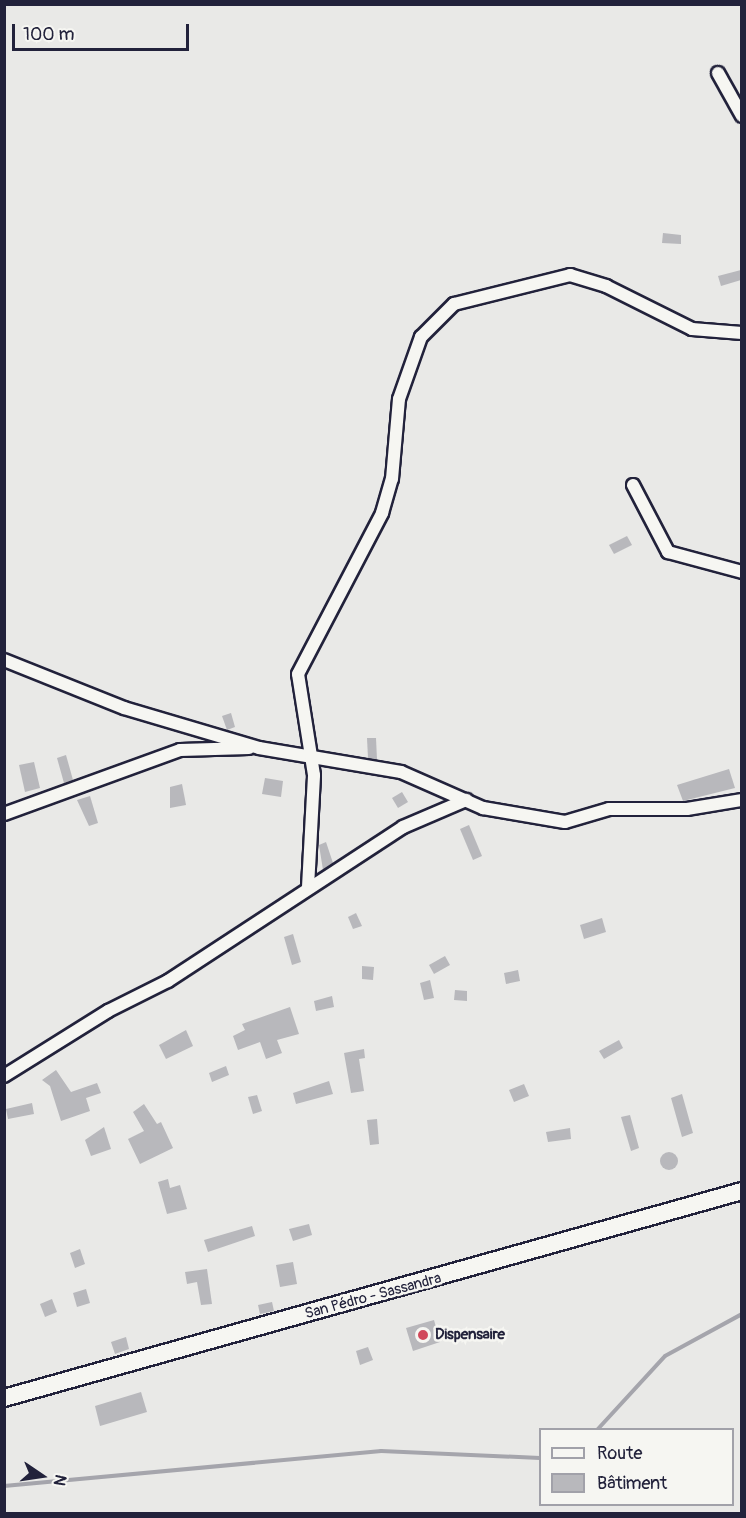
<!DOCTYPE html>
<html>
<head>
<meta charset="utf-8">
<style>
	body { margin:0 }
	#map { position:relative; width:746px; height:1518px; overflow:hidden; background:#e9e9e7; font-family:Pangolin,sans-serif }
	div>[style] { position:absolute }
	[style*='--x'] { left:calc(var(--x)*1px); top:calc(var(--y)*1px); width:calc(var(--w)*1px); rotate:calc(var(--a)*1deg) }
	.stream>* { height:4px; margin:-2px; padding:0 2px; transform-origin:2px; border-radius:2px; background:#a5a5ac }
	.building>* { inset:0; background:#b8b8bc }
	.round { border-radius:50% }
	.roads { filter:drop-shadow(2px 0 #22223b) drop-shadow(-2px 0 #22223b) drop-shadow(0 2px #22223b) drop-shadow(0 -2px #22223b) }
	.minor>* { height:12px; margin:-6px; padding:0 6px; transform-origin:6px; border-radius:6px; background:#f6f6f2 }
	.secondary>* { height:16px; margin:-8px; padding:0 8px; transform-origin:8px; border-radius:8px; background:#f6f6f2 }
	.dots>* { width:16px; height:16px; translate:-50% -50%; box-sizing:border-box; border:3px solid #f6f6f2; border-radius:50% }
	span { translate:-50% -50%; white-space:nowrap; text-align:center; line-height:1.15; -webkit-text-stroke:5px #f6f6f2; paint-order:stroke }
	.street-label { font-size:15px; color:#22223b }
	.poi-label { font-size:15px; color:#22223b; font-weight:700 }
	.left { translate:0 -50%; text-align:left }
	.frame { position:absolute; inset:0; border:6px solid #22223b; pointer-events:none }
	.legend { position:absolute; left:539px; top:1428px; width:195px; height:78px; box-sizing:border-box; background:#f6f6f2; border:2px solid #a1a1a9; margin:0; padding:8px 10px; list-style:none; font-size:18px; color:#22223b }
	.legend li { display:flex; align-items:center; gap:12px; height:30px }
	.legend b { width:30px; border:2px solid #a1a1a9 }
	.north { position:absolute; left:12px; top:1446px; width:60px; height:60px; -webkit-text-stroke:4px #f6f6f2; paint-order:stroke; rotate:103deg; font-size:16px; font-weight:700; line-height:24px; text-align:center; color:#22223b }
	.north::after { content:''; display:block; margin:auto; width:21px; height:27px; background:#22223b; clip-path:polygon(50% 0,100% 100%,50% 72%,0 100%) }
	.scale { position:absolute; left:12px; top:24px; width:177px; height:27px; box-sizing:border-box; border:3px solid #22223b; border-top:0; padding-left:8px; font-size:18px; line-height:21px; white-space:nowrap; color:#22223b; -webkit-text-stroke:4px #f6f6f2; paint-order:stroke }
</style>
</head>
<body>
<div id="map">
	<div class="stream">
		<div style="--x:597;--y:1430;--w:100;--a:-47.4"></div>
		<div style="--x:665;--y:1356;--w:88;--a:-28.6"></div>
		<div style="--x:4;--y:1486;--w:379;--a:-5.3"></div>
		<div style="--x:381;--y:1451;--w:159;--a:2.5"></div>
	</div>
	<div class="building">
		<div style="clip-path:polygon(663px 233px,681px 235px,681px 244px,662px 243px)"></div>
		<div style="clip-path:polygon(741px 270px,741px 280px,721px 286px,718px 276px)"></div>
		<div style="clip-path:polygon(627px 536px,632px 545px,614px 554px,609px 545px)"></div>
		<div style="clip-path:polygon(231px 713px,235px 727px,227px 730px,222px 716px)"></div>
		<div style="clip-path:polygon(367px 738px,376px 738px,377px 760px,368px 758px)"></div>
		<div style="clip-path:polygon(66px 755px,73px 780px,64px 783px,57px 758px)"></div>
		<div style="clip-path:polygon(34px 762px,40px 788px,25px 792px,19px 765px)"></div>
		<div style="clip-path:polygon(729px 769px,735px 788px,683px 801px,677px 785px)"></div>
		<div style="clip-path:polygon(265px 778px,283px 781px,281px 797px,262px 794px)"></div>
		<div style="clip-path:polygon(182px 784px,186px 805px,170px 808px,170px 787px)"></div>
		<div style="clip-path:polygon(402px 792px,408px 802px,398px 808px,392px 798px)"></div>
		<div style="clip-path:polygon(90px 796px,98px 823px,89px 826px,77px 800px)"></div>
		<div style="clip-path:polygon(469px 825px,482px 856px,473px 860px,460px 829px)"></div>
		<div style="clip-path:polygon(326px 842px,333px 863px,323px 870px,319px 845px)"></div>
		<div style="clip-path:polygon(356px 913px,362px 926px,353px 929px,348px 917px)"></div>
		<div style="clip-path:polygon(602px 918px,606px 932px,584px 939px,580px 925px)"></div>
		<div style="clip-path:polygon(293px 934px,301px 962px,292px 965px,284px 937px)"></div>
		<div style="clip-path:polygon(445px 956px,450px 965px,434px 974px,429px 965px)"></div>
		<div style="clip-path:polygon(362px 966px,374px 967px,373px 980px,362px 979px)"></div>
		<div style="clip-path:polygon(518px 970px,520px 981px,506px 984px,504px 973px)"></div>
		<div style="clip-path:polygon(430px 980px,434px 998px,424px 1000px,420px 983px)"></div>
		<div style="clip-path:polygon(455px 990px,467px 991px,467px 1001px,454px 1000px)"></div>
		<div style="clip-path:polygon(332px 996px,334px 1007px,316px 1011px,314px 1001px)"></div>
		<div style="clip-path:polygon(290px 1007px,299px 1034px,277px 1040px,282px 1053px,266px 1059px,260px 1042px,238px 1050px,233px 1036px,245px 1030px,242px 1024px)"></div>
		<div style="clip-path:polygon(186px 1030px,193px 1046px,166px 1059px,159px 1045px)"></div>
		<div style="clip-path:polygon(619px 1040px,623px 1048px,604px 1059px,599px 1051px)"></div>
		<div style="clip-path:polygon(364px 1049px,365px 1058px,359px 1059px,364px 1091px,351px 1093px,344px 1053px)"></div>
		<div style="clip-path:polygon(226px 1066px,229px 1075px,212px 1082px,209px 1073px)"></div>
		<div style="clip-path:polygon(56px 1070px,71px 1092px,97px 1083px,101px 1093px,86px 1098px,90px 1111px,61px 1121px,50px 1086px,42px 1080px)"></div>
		<div style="clip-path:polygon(329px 1081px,333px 1094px,296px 1104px,293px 1093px)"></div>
		<div style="clip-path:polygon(524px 1084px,529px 1096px,514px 1102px,509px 1090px)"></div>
		<div style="clip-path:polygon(682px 1094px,693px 1133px,682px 1137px,671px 1098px)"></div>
		<div style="clip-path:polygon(257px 1095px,262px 1111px,253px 1114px,248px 1097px)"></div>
		<div style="clip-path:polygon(32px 1103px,34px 1114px,8px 1119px,6px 1109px)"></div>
		<div style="clip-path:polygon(144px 1104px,157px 1124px,161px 1122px,173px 1148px,140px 1164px,128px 1139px,144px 1131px,133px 1112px)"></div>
		<div style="clip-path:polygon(630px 1115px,639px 1148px,631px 1151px,621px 1117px)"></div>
		<div style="clip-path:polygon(377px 1119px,379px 1144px,370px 1145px,367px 1120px)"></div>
		<div style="clip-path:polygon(104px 1127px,111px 1149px,91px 1156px,85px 1140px)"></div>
		<div style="clip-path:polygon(570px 1128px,571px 1139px,548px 1142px,546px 1132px)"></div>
		<div class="round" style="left:660px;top:1152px;width:18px;height:18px"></div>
		<div style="clip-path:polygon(168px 1179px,170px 1188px,180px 1185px,187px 1209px,167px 1214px,158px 1182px)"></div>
		<div style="clip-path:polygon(309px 1224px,312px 1235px,293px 1241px,289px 1229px)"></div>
		<div style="clip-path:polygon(252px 1226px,255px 1236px,208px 1252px,204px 1240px)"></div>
		<div style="clip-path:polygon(80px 1249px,85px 1264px,75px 1268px,70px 1253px)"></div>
		<div style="clip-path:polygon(293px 1262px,297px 1284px,280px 1287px,276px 1265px)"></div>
		<div style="clip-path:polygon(207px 1269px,212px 1304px,201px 1305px,197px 1282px,187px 1284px,185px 1272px)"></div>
		<div style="clip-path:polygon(86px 1289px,90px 1303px,77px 1307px,73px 1293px)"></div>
		<div style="clip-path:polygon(52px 1299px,57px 1312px,45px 1317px,40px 1304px)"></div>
		<div style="clip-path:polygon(272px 1302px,274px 1311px,260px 1314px,258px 1305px)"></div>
		<div style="clip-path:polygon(434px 1320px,440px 1342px,413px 1351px,406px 1328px)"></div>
		<div style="clip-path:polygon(126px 1337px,129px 1349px,115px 1354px,111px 1342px)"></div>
		<div style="clip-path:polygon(368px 1347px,373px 1360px,360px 1365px,356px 1351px)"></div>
		<div style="clip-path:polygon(141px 1392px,147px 1412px,100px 1426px,95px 1406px)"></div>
	</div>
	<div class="roads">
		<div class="minor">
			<div style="--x:718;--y:73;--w:49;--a:60.8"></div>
			<div style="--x:633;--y:485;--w:76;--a:62.4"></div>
			<div style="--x:668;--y:552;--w:77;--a:15.1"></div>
			<div style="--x:4;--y:660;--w:129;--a:21.8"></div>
			<div style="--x:124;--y:708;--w:141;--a:16.5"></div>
			<div style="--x:259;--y:748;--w:144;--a:9.6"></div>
			<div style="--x:401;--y:772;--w:90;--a:23.7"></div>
			<div style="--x:483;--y:808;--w:83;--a:9.7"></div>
			<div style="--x:565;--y:822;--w:46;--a:-16.5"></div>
			<div style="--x:609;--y:809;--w:78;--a:0"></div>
			<div style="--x:687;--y:809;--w:56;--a:-9.3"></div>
			<div style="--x:4;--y:814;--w:187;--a:-20"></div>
			<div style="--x:180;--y:750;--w:69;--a:-1.7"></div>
			<div style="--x:308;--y:887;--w:112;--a:-86.9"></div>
			<div style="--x:314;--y:775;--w:102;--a:-99"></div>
			<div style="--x:298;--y:674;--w:182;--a:-62.4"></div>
			<div style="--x:382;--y:513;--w:35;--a:-74"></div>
			<div style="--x:392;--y:479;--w:80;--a:-85"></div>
			<div style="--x:399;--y:399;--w:66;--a:-70.5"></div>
			<div style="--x:421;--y:337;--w:47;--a:-45"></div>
			<div style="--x:454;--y:304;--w:120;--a:-14"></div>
			<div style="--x:570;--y:275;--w:38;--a:17"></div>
			<div style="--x:606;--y:286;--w:96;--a:26.6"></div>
			<div style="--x:692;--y:329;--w:50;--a:4.6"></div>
			<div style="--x:4;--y:1076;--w:123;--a:-32"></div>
			<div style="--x:108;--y:1011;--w:67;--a:-26.6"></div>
			<div style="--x:168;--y:981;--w:281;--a:-33.2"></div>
			<div style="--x:403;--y:827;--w:69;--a:-23.2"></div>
		</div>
		<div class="secondary">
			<div style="--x:4;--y:1398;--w:766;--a:-15.67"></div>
		</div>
	</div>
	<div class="dots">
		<div style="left:423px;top:1335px;background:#d1495b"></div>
	</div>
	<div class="street-label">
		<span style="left:373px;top:1296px;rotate:-15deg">San Pédro - Sassandra</span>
	</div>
	<div class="poi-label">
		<span class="left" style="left:435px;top:1335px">Dispensaire</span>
	</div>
	<div class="frame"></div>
	<ul class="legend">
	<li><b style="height:8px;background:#f6f6f2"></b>Route</li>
	<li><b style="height:16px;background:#b8b8bc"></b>Bâtiment</li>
	</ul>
	<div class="north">N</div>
	<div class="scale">100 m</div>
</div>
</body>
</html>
